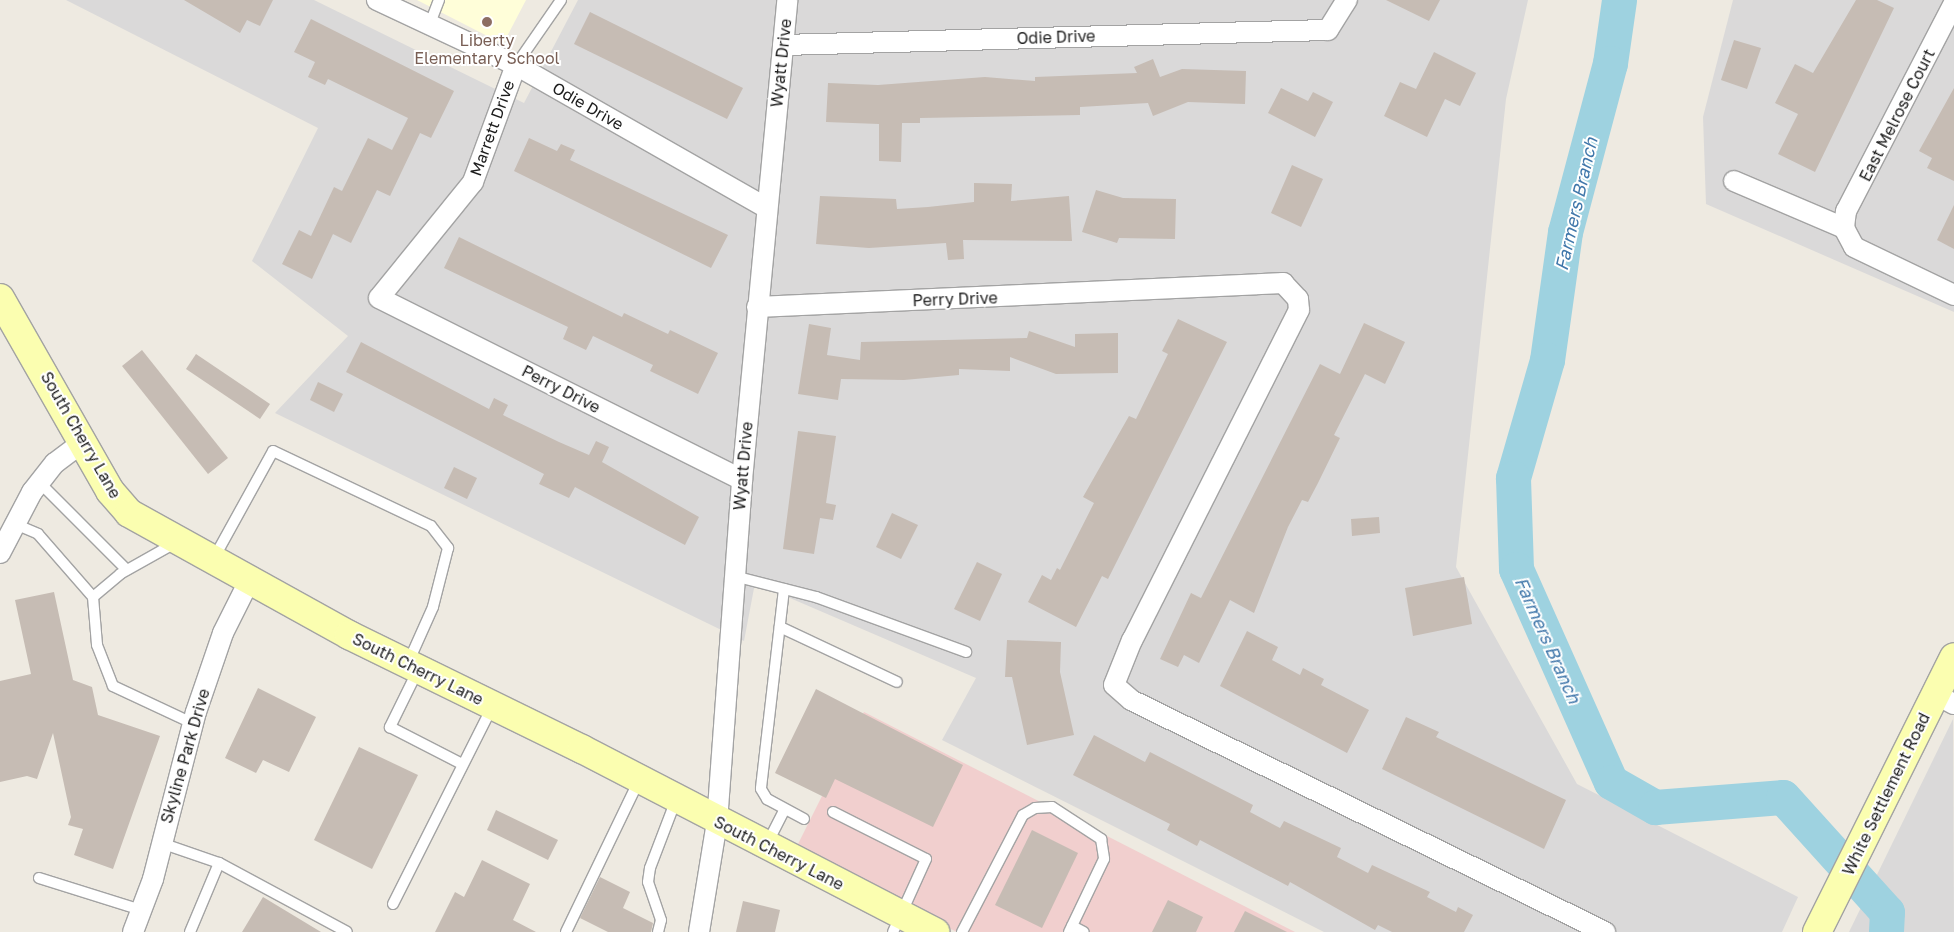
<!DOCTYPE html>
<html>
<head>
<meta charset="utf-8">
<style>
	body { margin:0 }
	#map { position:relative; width:1954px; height:932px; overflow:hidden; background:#eeeae1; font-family:"Golos Text",sans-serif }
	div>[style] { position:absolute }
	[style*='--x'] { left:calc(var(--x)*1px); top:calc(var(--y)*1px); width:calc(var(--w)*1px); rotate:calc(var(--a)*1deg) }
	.residential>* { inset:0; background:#dad9d9 }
	.commercial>* { inset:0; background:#f1cfce }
	.education>* { inset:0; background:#fffed9 }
	.river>* { height:35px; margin:-17.5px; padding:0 17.5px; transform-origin:17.5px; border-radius:17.5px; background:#9ed2e0 }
	.building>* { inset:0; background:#c6bcb4 }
	.roads { filter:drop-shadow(1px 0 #a3a3a3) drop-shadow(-1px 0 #a3a3a3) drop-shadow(0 1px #a3a3a3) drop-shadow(0 -1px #a3a3a3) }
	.lane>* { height:10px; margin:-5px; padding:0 5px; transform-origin:5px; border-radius:5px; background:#fff }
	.street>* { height:20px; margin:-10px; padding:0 10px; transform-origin:10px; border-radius:10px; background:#fff }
	.secondary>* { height:28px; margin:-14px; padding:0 14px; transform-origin:14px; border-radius:14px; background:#fbfeb0 }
	.dots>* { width:14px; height:14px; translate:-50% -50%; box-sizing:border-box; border:2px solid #fff; border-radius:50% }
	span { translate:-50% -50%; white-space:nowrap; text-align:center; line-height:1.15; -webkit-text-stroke:4px #fff; paint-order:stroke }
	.street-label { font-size:16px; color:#1c1c1c }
	.education-label { font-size:16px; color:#785e54 }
	.water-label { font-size:18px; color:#4077aa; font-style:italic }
</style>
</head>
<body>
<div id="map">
	<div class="residential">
		<div style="clip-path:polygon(66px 0,314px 0,524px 103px,578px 0,1528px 0,1506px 99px,1456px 567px,1577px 784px,1798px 897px,1782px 932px,1324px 932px,942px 740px,976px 678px,755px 583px,744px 641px,275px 413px,348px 336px,252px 261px,318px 128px)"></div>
		<div style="clip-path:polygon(1733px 0,1954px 0,1954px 312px,1706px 204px,1703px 117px)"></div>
		<div style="clip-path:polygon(1953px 719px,1954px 932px,1849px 932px)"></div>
	</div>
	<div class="commercial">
		<div style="clip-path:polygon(864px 712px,1295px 932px,957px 932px,794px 852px)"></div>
	</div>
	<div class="education">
		<div style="clip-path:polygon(417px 0,526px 0,503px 44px)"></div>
	</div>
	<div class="river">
		<div style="--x:1619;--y:0;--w:64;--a:98.1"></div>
		<div style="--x:1610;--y:63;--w:175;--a:104.9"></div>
		<div style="--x:1565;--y:232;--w:129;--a:98"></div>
		<div style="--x:1547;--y:360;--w:123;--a:106.1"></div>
		<div style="--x:1513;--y:478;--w:91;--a:88.1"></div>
		<div style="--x:1516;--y:569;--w:233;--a:66"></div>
		<div style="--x:1611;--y:782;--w:51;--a:29.6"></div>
		<div style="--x:1655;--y:807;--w:128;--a:-4.5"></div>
		<div style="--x:1783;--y:797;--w:155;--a:47.9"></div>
		<div style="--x:1887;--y:912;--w:20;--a:93"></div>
	</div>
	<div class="building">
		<div style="clip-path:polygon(184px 0,273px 0,260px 26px,247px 20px,240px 33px)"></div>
		<div style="clip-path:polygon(1386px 0,1440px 0,1429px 21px)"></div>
		<div style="clip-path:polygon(1856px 0,1877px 0,1894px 8px,1815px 172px,1778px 154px,1798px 114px,1775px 103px,1795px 64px,1813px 73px)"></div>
		<div style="clip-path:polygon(590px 12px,743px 88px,727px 119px,574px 44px)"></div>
		<div style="clip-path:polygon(311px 19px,454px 91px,431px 138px,420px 133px,390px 196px,377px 190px,351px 243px,333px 234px,312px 279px,282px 264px,299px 230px,311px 236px,334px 187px,342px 191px,368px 138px,392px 150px,408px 118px,328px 79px,325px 85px,308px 77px,315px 62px,294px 52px)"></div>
		<div style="clip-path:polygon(1734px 40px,1761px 48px,1747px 89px,1721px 80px)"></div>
		<div style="clip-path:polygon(1434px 52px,1476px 73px,1460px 106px,1445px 99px,1427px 137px,1384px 116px,1400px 82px,1416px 89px)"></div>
		<div style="clip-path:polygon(1153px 59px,1160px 77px,1182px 69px,1246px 71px,1245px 104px,1188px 102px,1153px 116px,1148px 103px,1080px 107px,1080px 115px,920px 118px,920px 123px,902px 123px,901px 162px,879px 161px,879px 124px,826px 122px,828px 83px,878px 85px,985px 77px,1035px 81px,1035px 77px,1137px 73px,1134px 67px)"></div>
		<div style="clip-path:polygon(1281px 88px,1308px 101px,1313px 92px,1333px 102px,1315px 137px,1268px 113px)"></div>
		<div style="clip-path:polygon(1954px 88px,1954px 181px,1927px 168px,1932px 158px,1919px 151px)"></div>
		<div style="clip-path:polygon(529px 138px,557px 151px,561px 144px,575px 150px,570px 160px,728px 235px,711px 268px,514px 171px)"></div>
		<div style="clip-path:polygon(1292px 165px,1323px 179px,1301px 227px,1271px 213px)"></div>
		<div style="clip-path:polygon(974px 183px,1012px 184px,1011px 201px,1069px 196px,1072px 241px,963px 240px,964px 259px,948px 260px,946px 243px,869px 248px,816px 244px,820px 196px,896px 199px,897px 209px,928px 207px,974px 202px)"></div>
		<div style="clip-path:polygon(1096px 190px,1123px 198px,1176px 199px,1175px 239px,1119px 238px,1117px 243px,1082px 232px)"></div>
		<div style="clip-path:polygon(1954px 205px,1954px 249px,1937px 240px)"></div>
		<div style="clip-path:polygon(459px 237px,622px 317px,624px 313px,668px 334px,670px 330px,718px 353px,698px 394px,650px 371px,653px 365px,593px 336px,586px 350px,563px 339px,568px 327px,444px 268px)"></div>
		<div style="clip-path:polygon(1178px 319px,1227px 342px,1108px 579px,1102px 576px,1076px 627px,1028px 602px,1042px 575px,1051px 580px,1057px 568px,1060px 570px,1094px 503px,1083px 497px,1129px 416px,1136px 419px,1168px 354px,1162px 351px)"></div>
		<div style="clip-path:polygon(1364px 323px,1405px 342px,1385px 384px,1365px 374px,1334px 435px,1340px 438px,1318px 483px,1308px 502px,1302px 500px,1288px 527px,1254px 613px,1230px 600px,1199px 663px,1184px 655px,1178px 667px,1160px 659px,1191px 593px,1201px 598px,1320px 364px,1340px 374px)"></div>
		<div style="clip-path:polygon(809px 324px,831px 328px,827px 355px,860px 360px,861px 342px,1027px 338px,1029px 331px,1075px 347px,1075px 334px,1118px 333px,1118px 373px,1056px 374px,1010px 357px,1010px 371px,959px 369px,959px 375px,904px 380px,841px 379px,838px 400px,798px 394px)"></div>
		<div style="clip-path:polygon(361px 342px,489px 409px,494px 398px,508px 405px,503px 415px,559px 442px,589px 455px,596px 441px,609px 447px,602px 462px,699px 517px,685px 545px,575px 487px,569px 498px,539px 484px,544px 474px,346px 372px)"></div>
		<div style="clip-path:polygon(142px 350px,228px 458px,208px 474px,122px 366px)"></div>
		<div style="clip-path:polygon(196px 354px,270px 404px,260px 419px,186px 369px)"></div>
		<div style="clip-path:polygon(318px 382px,343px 394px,334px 412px,310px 400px)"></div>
		<div style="clip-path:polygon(798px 431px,836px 436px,826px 503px,836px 505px,833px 520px,820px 518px,814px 554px,783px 549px)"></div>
		<div style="clip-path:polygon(454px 467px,477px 478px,467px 499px,444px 488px)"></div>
		<div style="clip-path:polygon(892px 513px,918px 525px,901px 559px,876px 547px)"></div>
		<div style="clip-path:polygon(1379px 517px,1380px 533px,1352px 536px,1351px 519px)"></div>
		<div style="clip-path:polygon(977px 562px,1002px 574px,980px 621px,954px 609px)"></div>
		<div style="clip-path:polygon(1464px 577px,1472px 624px,1413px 636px,1405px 588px)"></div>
		<div style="clip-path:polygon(54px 592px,73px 680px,92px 687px,98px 715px,160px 736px,113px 869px,74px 855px,83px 829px,68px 825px,71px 817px,53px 733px,37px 779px,27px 776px,0 782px,0 681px,31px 674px,15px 600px)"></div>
		<div style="clip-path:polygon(1247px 631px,1278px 647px,1272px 660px,1300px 675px,1303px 668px,1324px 679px,1321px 685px,1369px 710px,1347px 753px,1220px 686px)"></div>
		<div style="clip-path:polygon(1007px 640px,1061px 642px,1060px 672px,1074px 735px,1027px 745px,1012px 677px,1005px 677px)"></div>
		<div style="clip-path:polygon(258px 688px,316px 717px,289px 772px,263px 760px,256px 773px,225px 758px)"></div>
		<div style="clip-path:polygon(816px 689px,963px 765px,933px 827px,835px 779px,826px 798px,775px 773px)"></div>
		<div style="clip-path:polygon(1406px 717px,1439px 732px,1436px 737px,1566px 800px,1544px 849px,1382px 769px)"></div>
		<div style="clip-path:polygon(1094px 735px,1145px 762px,1150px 752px,1253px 805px,1250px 812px,1280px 828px,1284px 821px,1341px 848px,1337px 857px,1368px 873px,1372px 865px,1430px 892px,1427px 897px,1456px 912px,1458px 907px,1473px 915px,1464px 932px,1392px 932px,1378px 925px,1375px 930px,1290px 882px,1288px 886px,1200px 840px,1197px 846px,1167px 830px,1170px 824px,1073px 775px)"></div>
		<div style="clip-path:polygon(359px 747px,418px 775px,372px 869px,314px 840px)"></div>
		<div style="clip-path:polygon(496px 810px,558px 840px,548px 860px,487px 830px)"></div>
		<div style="clip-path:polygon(1032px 830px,1078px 853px,1042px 928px,995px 905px)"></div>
		<div style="clip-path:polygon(482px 860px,530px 884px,513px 920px,536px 932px,435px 932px,455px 892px,464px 897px)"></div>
		<div style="clip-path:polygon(600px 877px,630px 892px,623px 908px,653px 923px,651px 932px,608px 932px,580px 918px)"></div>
		<div style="clip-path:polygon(263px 897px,321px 932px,242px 932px)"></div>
		<div style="clip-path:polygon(1168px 900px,1203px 917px,1196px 932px,1152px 932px)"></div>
		<div style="clip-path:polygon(743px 901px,780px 910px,775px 932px,736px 932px)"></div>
		<div style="clip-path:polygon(1245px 911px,1287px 932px,1234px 932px)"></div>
	</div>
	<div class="roads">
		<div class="lane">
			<div style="--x:429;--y:26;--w:28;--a:-69"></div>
			<div style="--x:516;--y:65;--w:79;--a:-55.3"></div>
			<div style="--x:39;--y:482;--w:124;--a:45"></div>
			<div style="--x:15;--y:524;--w:25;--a:23"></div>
			<div style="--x:38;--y:534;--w:84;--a:48.9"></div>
			<div style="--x:93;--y:597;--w:48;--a:85.2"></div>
			<div style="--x:97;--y:645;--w:44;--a:68.7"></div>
			<div style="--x:113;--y:686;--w:87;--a:25.1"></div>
			<div style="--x:214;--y:558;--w:122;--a:-61.1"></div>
			<div style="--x:273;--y:451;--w:175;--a:25.4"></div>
			<div style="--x:431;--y:526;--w:28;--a:52"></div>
			<div style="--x:448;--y:548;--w:61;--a:104.3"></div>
			<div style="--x:433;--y:607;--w:61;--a:114.1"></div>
			<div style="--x:734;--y:576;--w:85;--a:14.4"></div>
			<div style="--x:816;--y:597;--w:160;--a:20.1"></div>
			<div style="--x:784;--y:589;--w:201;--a:96.6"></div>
			<div style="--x:761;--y:789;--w:12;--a:59"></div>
			<div style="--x:767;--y:799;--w:42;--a:28.4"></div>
			<div style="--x:93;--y:597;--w:35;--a:-40"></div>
			<div style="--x:120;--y:574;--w:65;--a:-29.3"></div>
			<div style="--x:780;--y:627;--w:129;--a:25.2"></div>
			<div style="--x:418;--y:670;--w:64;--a:116.2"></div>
			<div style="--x:390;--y:727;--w:81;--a:27.2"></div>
			<div style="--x:833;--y:812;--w:104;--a:26.8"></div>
			<div style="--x:926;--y:859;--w:80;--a:114.3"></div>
			<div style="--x:161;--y:843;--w:61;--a:19"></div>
			<div style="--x:219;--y:863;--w:145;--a:28.3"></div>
			<div style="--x:767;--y:844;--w:39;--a:-63"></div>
			<div style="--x:39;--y:878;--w:107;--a:17.4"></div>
			<div style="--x:393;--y:904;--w:220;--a:-63.3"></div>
			<div style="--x:1072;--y:926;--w:13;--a:27"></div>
			<div style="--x:190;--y:932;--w:75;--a:-67.2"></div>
			<div style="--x:566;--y:932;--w:169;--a:-64.3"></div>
			<div style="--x:658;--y:932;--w:12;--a:-76"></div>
			<div style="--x:661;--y:920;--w:40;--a:-108.9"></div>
			<div style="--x:648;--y:882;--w:14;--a:-82"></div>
			<div style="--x:650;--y:868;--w:73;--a:-69.1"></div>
			<div style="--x:962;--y:932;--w:132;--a:-62.5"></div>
			<div style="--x:1023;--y:815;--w:14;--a:-30"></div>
			<div style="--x:1035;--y:808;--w:17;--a:-3"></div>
			<div style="--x:1052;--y:807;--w:59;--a:33.1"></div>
			<div style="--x:1101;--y:839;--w:20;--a:81"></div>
			<div style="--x:1104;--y:859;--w:81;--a:115.6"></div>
		</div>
		<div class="street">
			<div style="--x:377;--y:0;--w:153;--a:25.1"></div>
			<div style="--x:516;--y:65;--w:289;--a:29.7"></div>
			<div style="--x:1954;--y:3;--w:234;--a:117.4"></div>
			<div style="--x:1846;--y:211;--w:17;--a:97"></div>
			<div style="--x:1844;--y:228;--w:21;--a:62"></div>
			<div style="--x:1854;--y:247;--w:111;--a:25.6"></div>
			<div style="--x:783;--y:45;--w:545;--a:-1.58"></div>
			<div style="--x:1328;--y:30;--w:36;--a:-58"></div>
			<div style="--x:516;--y:65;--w:125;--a:110.2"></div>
			<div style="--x:473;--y:182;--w:149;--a:129"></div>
			<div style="--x:379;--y:298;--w:406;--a:26.6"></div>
			<div style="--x:1734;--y:181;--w:120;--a:23.1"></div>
			<div style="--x:757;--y:307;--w:527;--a:-2.61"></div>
			<div style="--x:1283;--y:283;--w:22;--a:47"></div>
			<div style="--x:1298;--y:299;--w:11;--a:85"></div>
			<div style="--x:1299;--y:310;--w:370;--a:116.8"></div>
			<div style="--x:1132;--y:640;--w:48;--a:111.8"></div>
			<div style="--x:1114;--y:685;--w:23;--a:41"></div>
			<div style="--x:1131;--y:700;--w:528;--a:26.08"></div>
			<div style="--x:0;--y:553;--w:69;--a:-62.3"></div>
			<div style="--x:32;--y:492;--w:37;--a:-52"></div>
			<div style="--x:55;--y:463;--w:35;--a:-37"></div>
			<div style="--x:1935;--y:694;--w:21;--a:28"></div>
			<div style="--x:133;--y:932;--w:57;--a:-69.3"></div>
			<div style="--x:153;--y:879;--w:172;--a:-75.6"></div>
			<div style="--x:196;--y:712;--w:83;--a:-71.1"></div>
			<div style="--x:223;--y:633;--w:56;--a:-63.4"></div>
			<div style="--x:699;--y:932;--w:111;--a:-80.7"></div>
			<div style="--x:717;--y:822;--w:343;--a:-85.8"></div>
			<div style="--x:742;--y:480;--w:482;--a:-84.6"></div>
		</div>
		<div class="secondary">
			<div style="--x:0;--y:298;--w:222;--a:60.3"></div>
			<div style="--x:110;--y:491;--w:29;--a:49"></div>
			<div style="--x:129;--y:513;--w:252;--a:29"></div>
			<div style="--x:349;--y:635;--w:259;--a:26.1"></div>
			<div style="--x:582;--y:749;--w:398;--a:27.4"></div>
			<div style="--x:1817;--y:932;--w:307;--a:-63.5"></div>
		</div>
	</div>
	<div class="dots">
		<div style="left:487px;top:22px;background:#8d6e63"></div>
	</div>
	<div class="street-label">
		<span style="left:1056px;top:37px;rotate:-2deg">Odie Drive</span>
		<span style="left:781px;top:63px;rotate:-84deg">Wyatt Drive</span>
		<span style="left:588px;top:106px;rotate:30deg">Odie Drive</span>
		<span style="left:1897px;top:115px;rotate:-63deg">East Melrose Court</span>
		<span style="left:492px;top:128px;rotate:-70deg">Marrett Drive</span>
		<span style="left:955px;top:299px;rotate:-2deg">Perry Drive</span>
		<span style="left:561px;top:389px;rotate:27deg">Perry Drive</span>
		<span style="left:81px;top:435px;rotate:60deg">South Cherry Lane</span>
		<span style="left:743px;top:466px;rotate:-85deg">Wyatt Drive</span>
		<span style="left:418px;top:669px;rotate:26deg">South Cherry Lane</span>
		<span style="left:185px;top:756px;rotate:-74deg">Skyline Park Drive</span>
		<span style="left:1886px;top:794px;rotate:-64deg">White Settlement Road</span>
		<span style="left:779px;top:853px;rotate:27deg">South Cherry Lane</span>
	</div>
	<div class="education-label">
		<span style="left:487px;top:49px">Liberty<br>Elementary School</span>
	</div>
	<div class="water-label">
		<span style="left:1576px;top:204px;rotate:-77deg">Farmers Branch</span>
		<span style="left:1548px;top:640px;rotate:66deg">Farmers Branch</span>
	</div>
</div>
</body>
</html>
